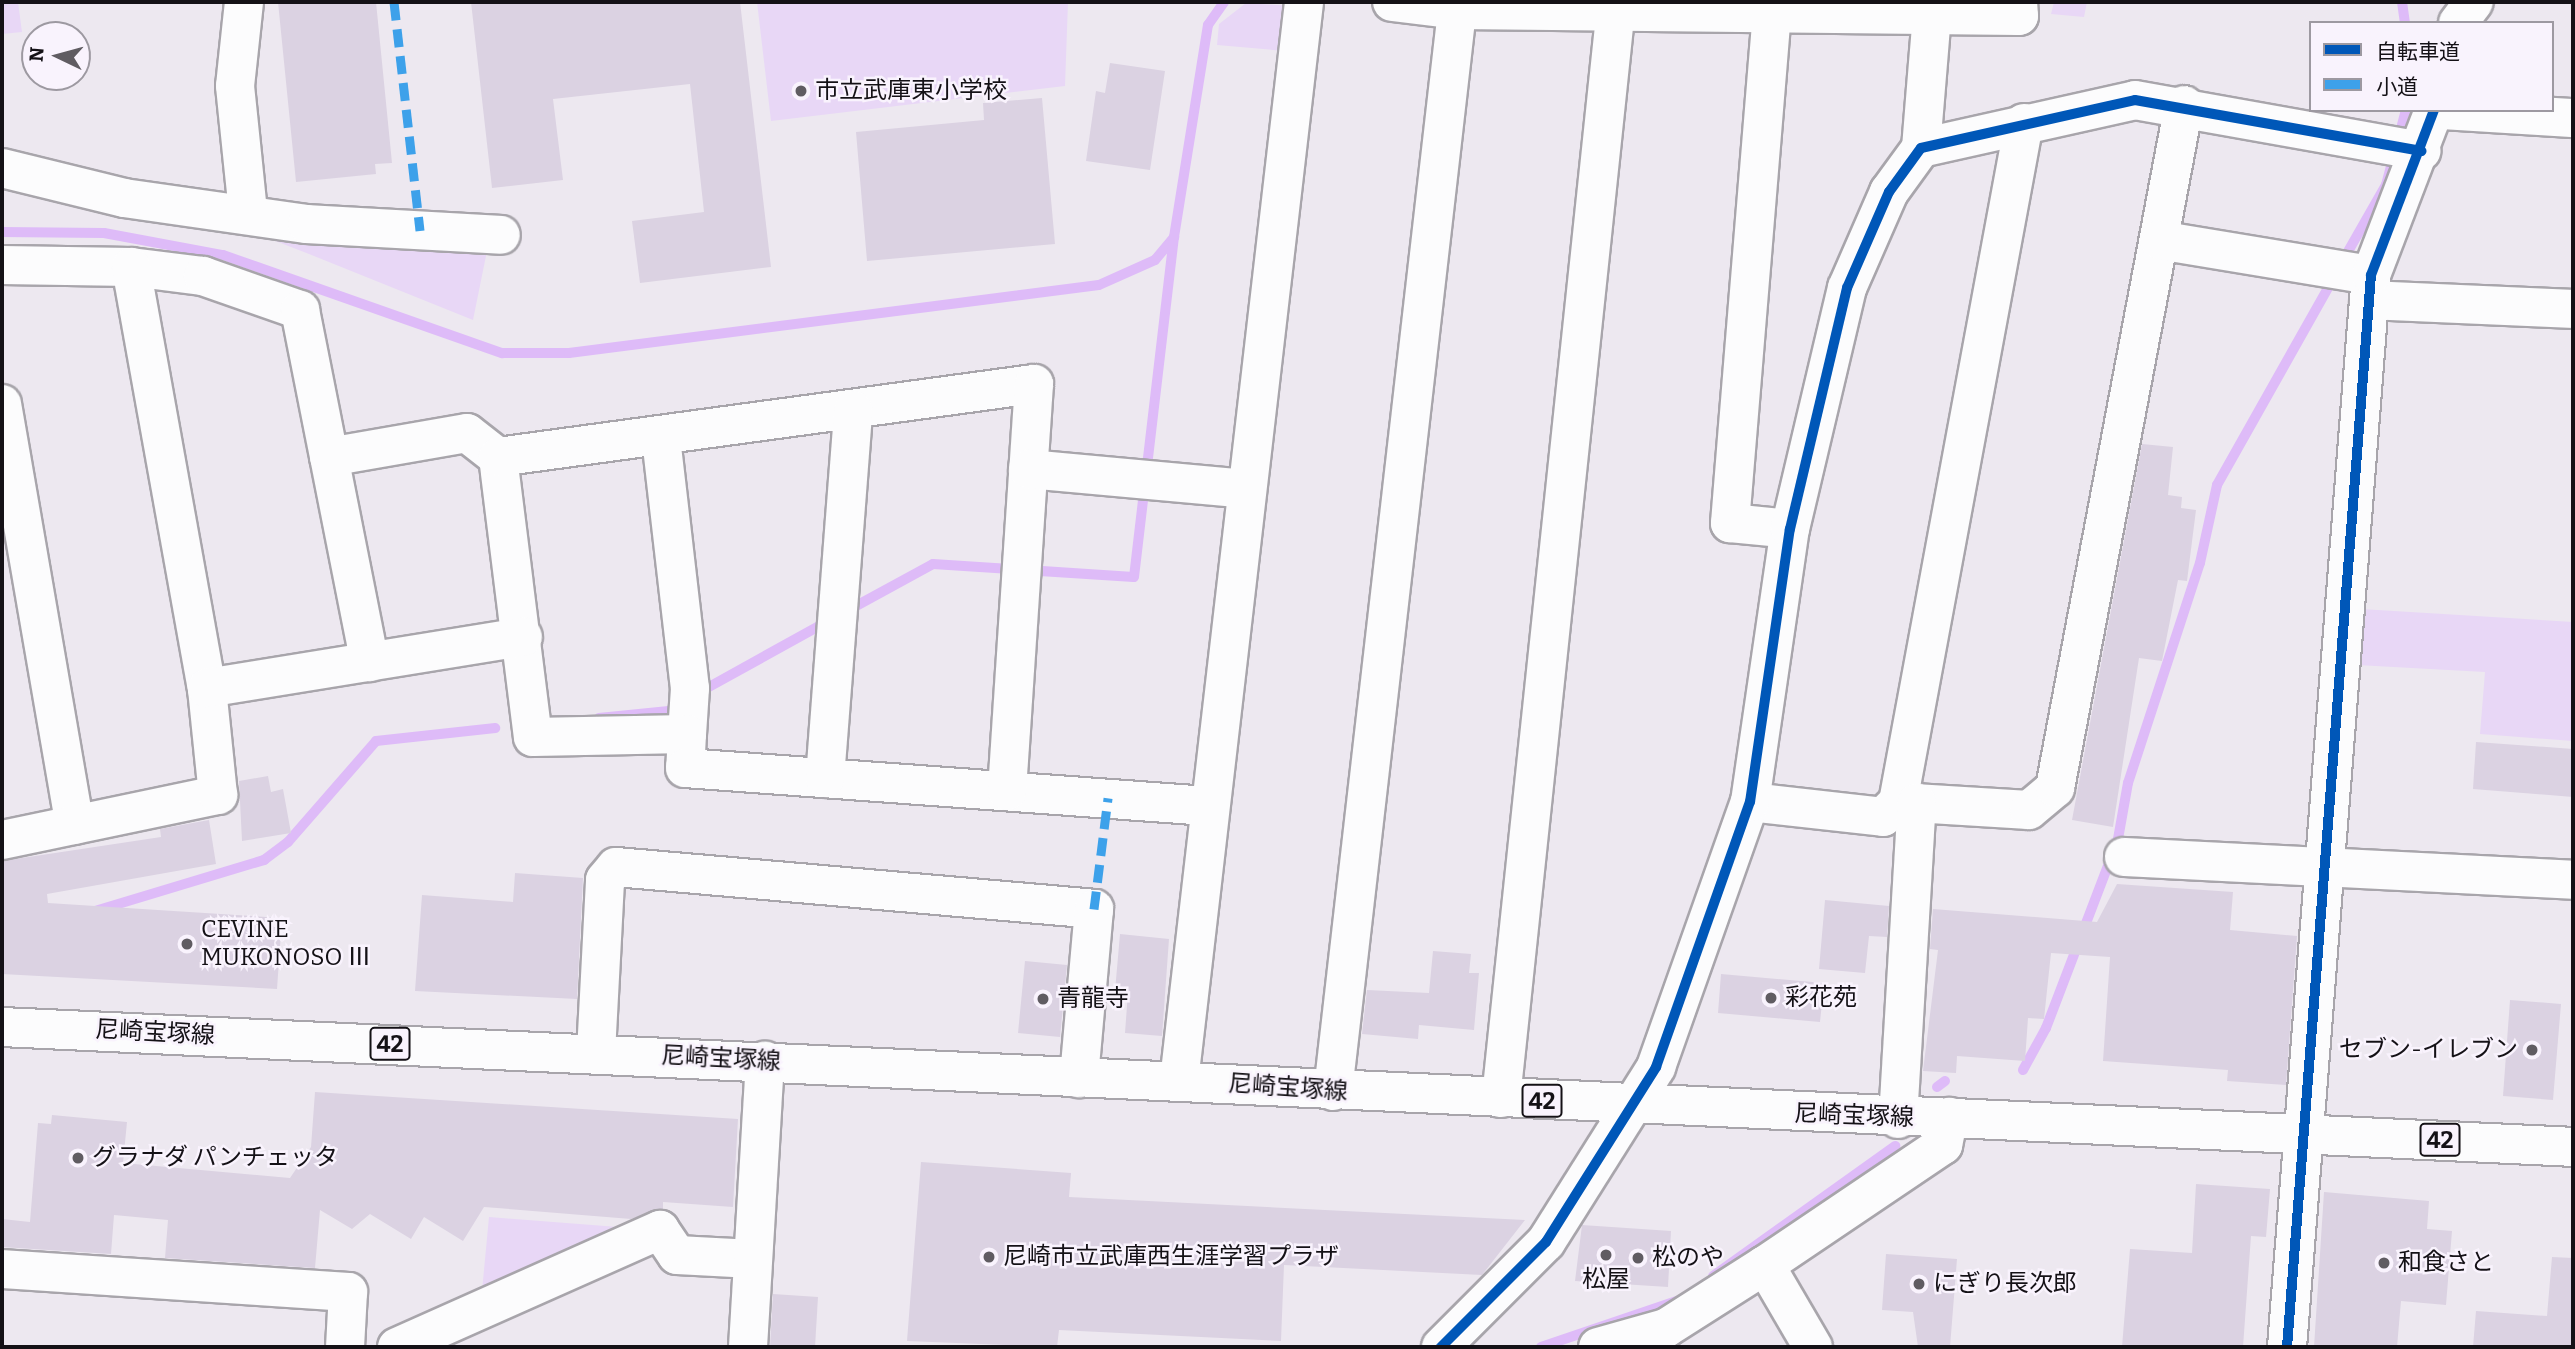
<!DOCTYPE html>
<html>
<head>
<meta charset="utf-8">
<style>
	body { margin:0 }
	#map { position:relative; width:2575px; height:1349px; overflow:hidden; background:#ede8f0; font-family:Bitter,"Noto Sans JP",serif }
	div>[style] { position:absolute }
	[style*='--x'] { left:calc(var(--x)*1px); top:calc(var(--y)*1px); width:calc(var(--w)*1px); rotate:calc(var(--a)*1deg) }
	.green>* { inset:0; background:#e8d7f6 }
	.stream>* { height:10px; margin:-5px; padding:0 5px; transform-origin:5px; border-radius:5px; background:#debbf8 }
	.building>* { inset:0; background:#dbd2e2 }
	.roads { filter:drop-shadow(2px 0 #a8a5ab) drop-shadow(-2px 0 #a8a5ab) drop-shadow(0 2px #a8a5ab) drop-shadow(0 -2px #a8a5ab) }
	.minor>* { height:38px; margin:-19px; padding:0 19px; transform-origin:19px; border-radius:19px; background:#fcfcfd }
	.major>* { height:38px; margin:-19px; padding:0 19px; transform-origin:19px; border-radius:19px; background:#fcfcfd }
	.quiet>* { height:9px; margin-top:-4.5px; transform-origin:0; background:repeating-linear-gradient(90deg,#3da1ea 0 18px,transparent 0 27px) }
	.cycleway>* { height:10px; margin:-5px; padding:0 5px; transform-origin:5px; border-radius:5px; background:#0057b8 }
	.dots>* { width:19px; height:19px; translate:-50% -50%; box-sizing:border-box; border:4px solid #f9f3fd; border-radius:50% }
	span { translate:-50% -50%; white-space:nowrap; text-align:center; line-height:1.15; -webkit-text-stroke:5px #f9f3fd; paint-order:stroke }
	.shield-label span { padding:2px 5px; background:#f9f3fd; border:2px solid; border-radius:5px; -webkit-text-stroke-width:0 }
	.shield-label { font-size:23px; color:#141116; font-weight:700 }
	.poi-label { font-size:24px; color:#141116 }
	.left { translate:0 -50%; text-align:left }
	.right { translate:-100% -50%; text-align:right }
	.street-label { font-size:24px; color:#141116 }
	.frame { position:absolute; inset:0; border:4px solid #141116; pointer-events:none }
	.legend { position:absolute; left:2309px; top:21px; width:245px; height:91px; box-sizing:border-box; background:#f9f3fd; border:2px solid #9d99a1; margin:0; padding:9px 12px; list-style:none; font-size:21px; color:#141116 }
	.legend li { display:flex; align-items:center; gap:14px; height:35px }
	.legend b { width:35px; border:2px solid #9d99a1 }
	.north { position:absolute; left:21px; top:21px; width:70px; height:70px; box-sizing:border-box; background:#f9f3fd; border:2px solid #9d99a1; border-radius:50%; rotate:275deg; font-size:19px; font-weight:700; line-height:28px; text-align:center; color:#141116 }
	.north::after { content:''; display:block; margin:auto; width:24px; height:32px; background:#605c62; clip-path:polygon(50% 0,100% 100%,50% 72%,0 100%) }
</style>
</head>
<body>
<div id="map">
	<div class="green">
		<div style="clip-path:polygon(2px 2px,18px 2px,22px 32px,2px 34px)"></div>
		<div style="clip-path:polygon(757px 2px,1068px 2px,1065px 86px,771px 121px)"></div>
		<div style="clip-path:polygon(2054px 2px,2087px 2px,2084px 17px,2051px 14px)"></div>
		<div style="clip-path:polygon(1246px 3px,1291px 6px,1285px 51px,1217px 45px,1219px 24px)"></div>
		<div style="clip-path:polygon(260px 235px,488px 246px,473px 320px,309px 254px)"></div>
		<div style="clip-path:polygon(2361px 609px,2573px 622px,2573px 741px,2480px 734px,2485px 672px,2357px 665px)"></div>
		<div style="clip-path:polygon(489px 1217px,618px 1227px,482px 1291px)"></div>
	</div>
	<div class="stream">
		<div style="--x:2402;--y:2;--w:21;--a:82"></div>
		<div style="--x:2;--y:232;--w:102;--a:0.6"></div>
		<div style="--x:104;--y:233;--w:121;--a:10.5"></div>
		<div style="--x:223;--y:255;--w:296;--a:19.4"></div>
		<div style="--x:502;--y:353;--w:67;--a:0"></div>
		<div style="--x:569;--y:353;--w:534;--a:-7.31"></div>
		<div style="--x:1099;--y:285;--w:61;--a:-24.1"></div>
		<div style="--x:1155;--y:260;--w:30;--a:-50"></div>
		<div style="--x:2342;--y:262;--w:89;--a:-60.3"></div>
		<div style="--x:2386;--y:185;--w:78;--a:-75.1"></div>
		<div style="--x:845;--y:612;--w:100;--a:-28.6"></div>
		<div style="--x:933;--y:564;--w:201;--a:3.7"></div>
		<div style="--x:1134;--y:577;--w:342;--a:-83.3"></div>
		<div style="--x:1174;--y:237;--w:215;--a:-80.9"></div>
		<div style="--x:1208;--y:25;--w:28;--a:-55"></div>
		<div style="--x:698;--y:693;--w:149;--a:-29"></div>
		<div style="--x:599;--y:718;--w:70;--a:-5.7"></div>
		<div style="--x:669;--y:711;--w:15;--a:-32"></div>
		<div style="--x:95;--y:911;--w:177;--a:-16.8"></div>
		<div style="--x:264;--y:860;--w:30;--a:-37"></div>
		<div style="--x:288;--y:842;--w:134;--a:-48.9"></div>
		<div style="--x:376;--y:741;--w:120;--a:-6.2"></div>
		<div style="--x:2023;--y:1070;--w:48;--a:-61.3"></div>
		<div style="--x:2046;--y:1028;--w:202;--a:-69.1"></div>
		<div style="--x:2118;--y:839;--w:57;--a:-79.9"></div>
		<div style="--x:2128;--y:783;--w:231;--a:-71.9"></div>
		<div style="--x:2200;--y:563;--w:80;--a:-77.7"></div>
		<div style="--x:2217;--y:485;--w:240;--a:-60.6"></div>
		<div style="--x:1937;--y:1087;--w:10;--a:-37"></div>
		<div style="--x:1713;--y:1276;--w:224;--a:-35.5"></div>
		<div style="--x:1541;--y:1347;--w:144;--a:-18.7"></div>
	</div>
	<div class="building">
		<div style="clip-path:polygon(278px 2px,376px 2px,392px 163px,375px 164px,376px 174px,296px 182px)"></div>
		<div style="clip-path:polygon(471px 2px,740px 2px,771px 267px,640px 283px,632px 221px,704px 212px,690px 84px,553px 99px,563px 180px,492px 188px)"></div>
		<div style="clip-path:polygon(1110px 63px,1165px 71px,1150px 170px,1086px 161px,1096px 91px,1105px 93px)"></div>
		<div style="clip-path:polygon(1042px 98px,1055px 244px,867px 261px,856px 132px,984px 120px,983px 103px)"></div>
		<div style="clip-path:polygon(2142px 444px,2173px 447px,2168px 495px,2182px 497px,2181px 508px,2196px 510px,2187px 581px,2178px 580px,2162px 661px,2139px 658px,2113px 827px,2072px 820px)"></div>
		<div style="clip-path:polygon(2476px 742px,2573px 749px,2573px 797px,2473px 789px)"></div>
		<div style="clip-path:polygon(268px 776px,271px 792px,283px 789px,291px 833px,242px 841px,239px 781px)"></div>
		<div style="clip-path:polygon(209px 820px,216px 864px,47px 894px,48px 903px,282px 918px,277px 989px,2px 974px,2px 861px,161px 837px,160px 829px)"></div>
		<div style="clip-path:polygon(515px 873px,583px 878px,577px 999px,415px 991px,422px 895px,513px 902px)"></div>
		<div style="clip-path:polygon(2117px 884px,2233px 892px,2230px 930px,2297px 936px,2286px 1085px,2227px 1081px,2228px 1070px,2103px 1061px,2110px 957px,2051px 953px,2044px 1019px,2028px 1018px,2025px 1061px,1957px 1056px,1956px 1073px,1923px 1071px,1938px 950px,1930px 949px,1933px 909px,2097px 922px)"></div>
		<div style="clip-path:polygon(1825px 900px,1889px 906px,1887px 937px,1869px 936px,1865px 973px,1819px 969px)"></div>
		<div style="clip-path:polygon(1120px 934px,1169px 939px,1162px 1036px,1125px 1033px,1128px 992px,1115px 991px)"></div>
		<div style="clip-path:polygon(1433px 951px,1471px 954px,1469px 973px,1479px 973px,1474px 1030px,1419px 1025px,1418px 1039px,1362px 1034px,1367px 990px,1429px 993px)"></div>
		<div style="clip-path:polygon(1025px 961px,1067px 965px,1060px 1037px,1018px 1033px)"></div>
		<div style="clip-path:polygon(1721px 974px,1824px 983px,1820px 1022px,1718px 1013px)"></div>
		<div style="clip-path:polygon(2510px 1000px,2561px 1004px,2553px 1100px,2503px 1096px)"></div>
		<div style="clip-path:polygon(315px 1092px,738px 1119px,733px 1207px,663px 1202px,663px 1209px,631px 1219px,484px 1207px,463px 1241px,424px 1217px,411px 1239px,370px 1214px,352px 1229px,320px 1210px,315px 1268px,165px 1258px,168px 1220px,114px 1215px,111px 1254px,2px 1247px,2px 1219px,30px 1222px,38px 1123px,51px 1124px,52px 1115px,127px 1122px,123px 1163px,290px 1178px,311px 1147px)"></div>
		<div style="clip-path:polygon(921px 1162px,1071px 1173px,1069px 1197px,1525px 1220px,1482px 1275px,1284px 1265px,1281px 1341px,1059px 1330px,1057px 1347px,907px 1341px)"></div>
		<div style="clip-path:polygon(2196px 1184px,2270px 1189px,2266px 1237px,2251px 1236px,2243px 1347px,2122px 1347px,2130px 1249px,2192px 1253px)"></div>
		<div style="clip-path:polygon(2324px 1192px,2429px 1201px,2427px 1229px,2452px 1231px,2446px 1305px,2401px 1301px,2397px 1347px,2314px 1347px)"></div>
		<div style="clip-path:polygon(1582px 1225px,1671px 1231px,1668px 1287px,1575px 1281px)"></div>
		<div style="clip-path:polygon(1886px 1254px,1957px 1259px,1950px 1347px,1918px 1347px,1913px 1312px,1882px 1310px)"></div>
		<div style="clip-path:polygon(2552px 1257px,2573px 1258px,2573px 1347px,2473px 1347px,2476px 1311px,2547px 1316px)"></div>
		<div style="clip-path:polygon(773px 1294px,818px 1297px,815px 1347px,770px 1347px)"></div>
	</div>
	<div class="roads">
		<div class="minor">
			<div style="--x:244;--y:2;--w:84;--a:96.1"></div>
			<div style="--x:235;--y:86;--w:126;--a:84.1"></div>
			<div style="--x:1392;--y:2;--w:66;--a:6.9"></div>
			<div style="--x:1458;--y:10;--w:561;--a:0.61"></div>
			<div style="--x:2019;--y:16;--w:14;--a:-94"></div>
			<div style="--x:1772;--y:12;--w:513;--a:94.7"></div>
			<div style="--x:1730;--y:523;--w:60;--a:5.7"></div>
			<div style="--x:2458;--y:23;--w:26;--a:-53"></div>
			<div style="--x:2441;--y:110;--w:132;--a:3.5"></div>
			<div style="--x:2024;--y:123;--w:691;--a:100.51"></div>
			<div style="--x:1898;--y:802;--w:131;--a:3.5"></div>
			<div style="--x:2029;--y:810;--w:34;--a:-40"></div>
			<div style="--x:2055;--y:788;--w:695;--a:-79.3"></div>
			<div style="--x:1921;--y:148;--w:133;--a:-85.3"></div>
			<div style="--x:2;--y:168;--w:126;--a:13.8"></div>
			<div style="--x:124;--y:198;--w:185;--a:8.1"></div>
			<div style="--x:307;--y:224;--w:194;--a:3.2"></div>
			<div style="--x:2159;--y:240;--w:215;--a:9.4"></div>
			<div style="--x:2;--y:265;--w:129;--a:0.9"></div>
			<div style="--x:131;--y:267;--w:73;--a:7.1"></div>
			<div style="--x:203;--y:276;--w:103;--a:19.3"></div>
			<div style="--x:300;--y:310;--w:359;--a:78.8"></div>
			<div style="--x:131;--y:267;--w:428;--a:79.8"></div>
			<div style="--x:2369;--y:300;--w:204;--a:2.5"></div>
			<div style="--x:2;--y:404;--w:427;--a:80.2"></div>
			<div style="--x:661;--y:438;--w:252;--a:83.4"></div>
			<div style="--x:690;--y:688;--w:46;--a:93.7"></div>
			<div style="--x:329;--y:457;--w:140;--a:-9.9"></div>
			<div style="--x:467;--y:433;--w:39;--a:38"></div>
			<div style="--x:498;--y:457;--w:282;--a:82.9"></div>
			<div style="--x:533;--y:737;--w:154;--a:-1.1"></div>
			<div style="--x:687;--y:734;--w:34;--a:93"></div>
			<div style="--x:685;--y:768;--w:524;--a:4.16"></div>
			<div style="--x:498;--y:457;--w:541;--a:-7.76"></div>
			<div style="--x:1034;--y:384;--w:408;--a:93.8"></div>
			<div style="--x:1028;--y:469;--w:219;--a:5.2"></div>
			<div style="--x:825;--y:778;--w:369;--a:-85.6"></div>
			<div style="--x:1750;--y:802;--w:134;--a:6.4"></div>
			<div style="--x:1883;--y:817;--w:21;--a:-45"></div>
			<div style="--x:2;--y:840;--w:221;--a:-11.8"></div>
			<div style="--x:218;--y:795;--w:108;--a:-95.9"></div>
			<div style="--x:207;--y:688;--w:320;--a:-9.2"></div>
			<div style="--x:2124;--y:857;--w:450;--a:2.9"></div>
			<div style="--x:596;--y:1053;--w:173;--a:-87"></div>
			<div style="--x:605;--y:880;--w:17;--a:-50"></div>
			<div style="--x:616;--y:867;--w:480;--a:5"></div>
			<div style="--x:1094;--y:909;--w:170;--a:95.1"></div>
			<div style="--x:1179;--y:1081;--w:1086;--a:-83.39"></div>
			<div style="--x:1333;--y:1091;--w:1096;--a:-83.45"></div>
			<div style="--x:1501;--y:1098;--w:1097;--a:-83.98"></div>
			<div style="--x:1898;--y:1119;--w:317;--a:-86.6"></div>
			<div style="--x:1765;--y:1265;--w:95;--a:59.7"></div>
			<div style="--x:2;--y:1269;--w:347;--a:3.8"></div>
			<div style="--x:348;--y:1292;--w:55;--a:93.1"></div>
			<div style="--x:397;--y:1347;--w:288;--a:-24"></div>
			<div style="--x:660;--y:1230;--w:30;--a:56"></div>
			<div style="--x:677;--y:1255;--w:76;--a:3"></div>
			<div style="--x:748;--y:1347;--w:287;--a:-86.6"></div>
			<div style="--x:1441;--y:1347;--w:148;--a:-45"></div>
			<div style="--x:1546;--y:1242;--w:207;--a:-57.8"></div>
			<div style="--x:1656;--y:1067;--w:281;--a:-70.5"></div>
			<div style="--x:1750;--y:802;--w:276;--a:-81.7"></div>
			<div style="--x:1790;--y:529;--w:248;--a:-76.7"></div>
			<div style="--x:1847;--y:288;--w:105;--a:-66.4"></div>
			<div style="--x:1889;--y:192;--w:54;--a:-54"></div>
			<div style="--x:1921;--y:148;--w:219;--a:-12.6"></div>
			<div style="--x:2135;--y:100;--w:291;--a:10.1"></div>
			<div style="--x:1598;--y:1347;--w:71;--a:-15.6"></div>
			<div style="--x:1666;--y:1328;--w:117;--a:-32.5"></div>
			<div style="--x:1765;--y:1265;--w:215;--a:-34"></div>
			<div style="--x:1943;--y:1145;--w:29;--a:-78"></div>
			<div style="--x:2287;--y:1347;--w:1075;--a:-85.52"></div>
			<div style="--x:2371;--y:275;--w:177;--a:-69.1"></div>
		</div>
		<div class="major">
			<div style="--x:2;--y:1027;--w:2574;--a:2.67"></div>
		</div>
	</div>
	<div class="quiet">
		<div style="--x:394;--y:2;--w:230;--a:83.5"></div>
		<div style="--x:1094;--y:909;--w:112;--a:-82.8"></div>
	</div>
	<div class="cycleway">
		<div style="--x:1441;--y:1347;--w:148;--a:-45"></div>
		<div style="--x:1546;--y:1242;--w:207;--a:-57.8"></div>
		<div style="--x:1656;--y:1067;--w:281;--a:-70.5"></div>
		<div style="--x:1750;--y:802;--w:276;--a:-81.7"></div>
		<div style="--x:1790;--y:529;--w:248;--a:-76.7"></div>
		<div style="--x:1847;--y:288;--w:105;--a:-66.4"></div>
		<div style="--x:1889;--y:192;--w:54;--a:-54"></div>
		<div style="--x:1921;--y:148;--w:219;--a:-12.6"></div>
		<div style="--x:2135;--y:100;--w:291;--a:10.1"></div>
		<div style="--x:2287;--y:1347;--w:1075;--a:-85.52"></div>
		<div style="--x:2371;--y:275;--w:177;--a:-69.1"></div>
	</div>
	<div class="dots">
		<div style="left:801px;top:91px;background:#605c62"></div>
		<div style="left:187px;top:944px;background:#605c62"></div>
		<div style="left:1771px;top:998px;background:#605c62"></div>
		<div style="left:1043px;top:999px;background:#605c62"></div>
		<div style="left:2532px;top:1050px;background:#605c62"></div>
		<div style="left:78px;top:1158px;background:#605c62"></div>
		<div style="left:1606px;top:1255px;background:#605c62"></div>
		<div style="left:989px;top:1257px;background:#605c62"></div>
		<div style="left:1638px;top:1258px;background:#605c62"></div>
		<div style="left:2384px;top:1263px;background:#605c62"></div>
		<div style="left:1919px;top:1284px;background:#605c62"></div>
	</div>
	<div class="shield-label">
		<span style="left:390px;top:1044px">42</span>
		<span style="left:1542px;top:1101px">42</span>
		<span style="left:2440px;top:1140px">42</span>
	</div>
	<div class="poi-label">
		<span class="left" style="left:815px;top:91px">市立武庫東小学校</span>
		<span class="left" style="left:201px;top:944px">CEVINE<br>MUKONOSO Ⅲ</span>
		<span class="left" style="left:1785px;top:998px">彩花苑</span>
		<span class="left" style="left:1057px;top:999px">青龍寺</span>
		<span class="right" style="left:2518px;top:1050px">セブン-イレブン</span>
		<span class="left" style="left:92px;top:1158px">グラナダ パンチェッタ</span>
		<span class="left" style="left:1003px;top:1257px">尼崎市立武庫西生涯学習プラザ</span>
		<span class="left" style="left:1652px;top:1258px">松のや</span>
		<span class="left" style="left:2398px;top:1263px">和食さと</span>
		<span style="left:1606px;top:1280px">松屋</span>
		<span class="left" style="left:1933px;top:1284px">にぎり長次郎</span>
	</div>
	<div class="street-label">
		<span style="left:155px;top:1033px;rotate:3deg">尼崎宝塚線</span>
		<span style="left:721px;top:1059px;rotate:3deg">尼崎宝塚線</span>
		<span style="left:1288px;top:1088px;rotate:4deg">尼崎宝塚線</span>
		<span style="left:1854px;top:1116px;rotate:2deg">尼崎宝塚線</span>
	</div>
	<div class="frame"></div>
	<ul class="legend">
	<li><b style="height:9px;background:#0057b8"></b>自転車道</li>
	<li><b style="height:9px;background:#3da1ea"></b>小道</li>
	</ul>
	<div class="north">N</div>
</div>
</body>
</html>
